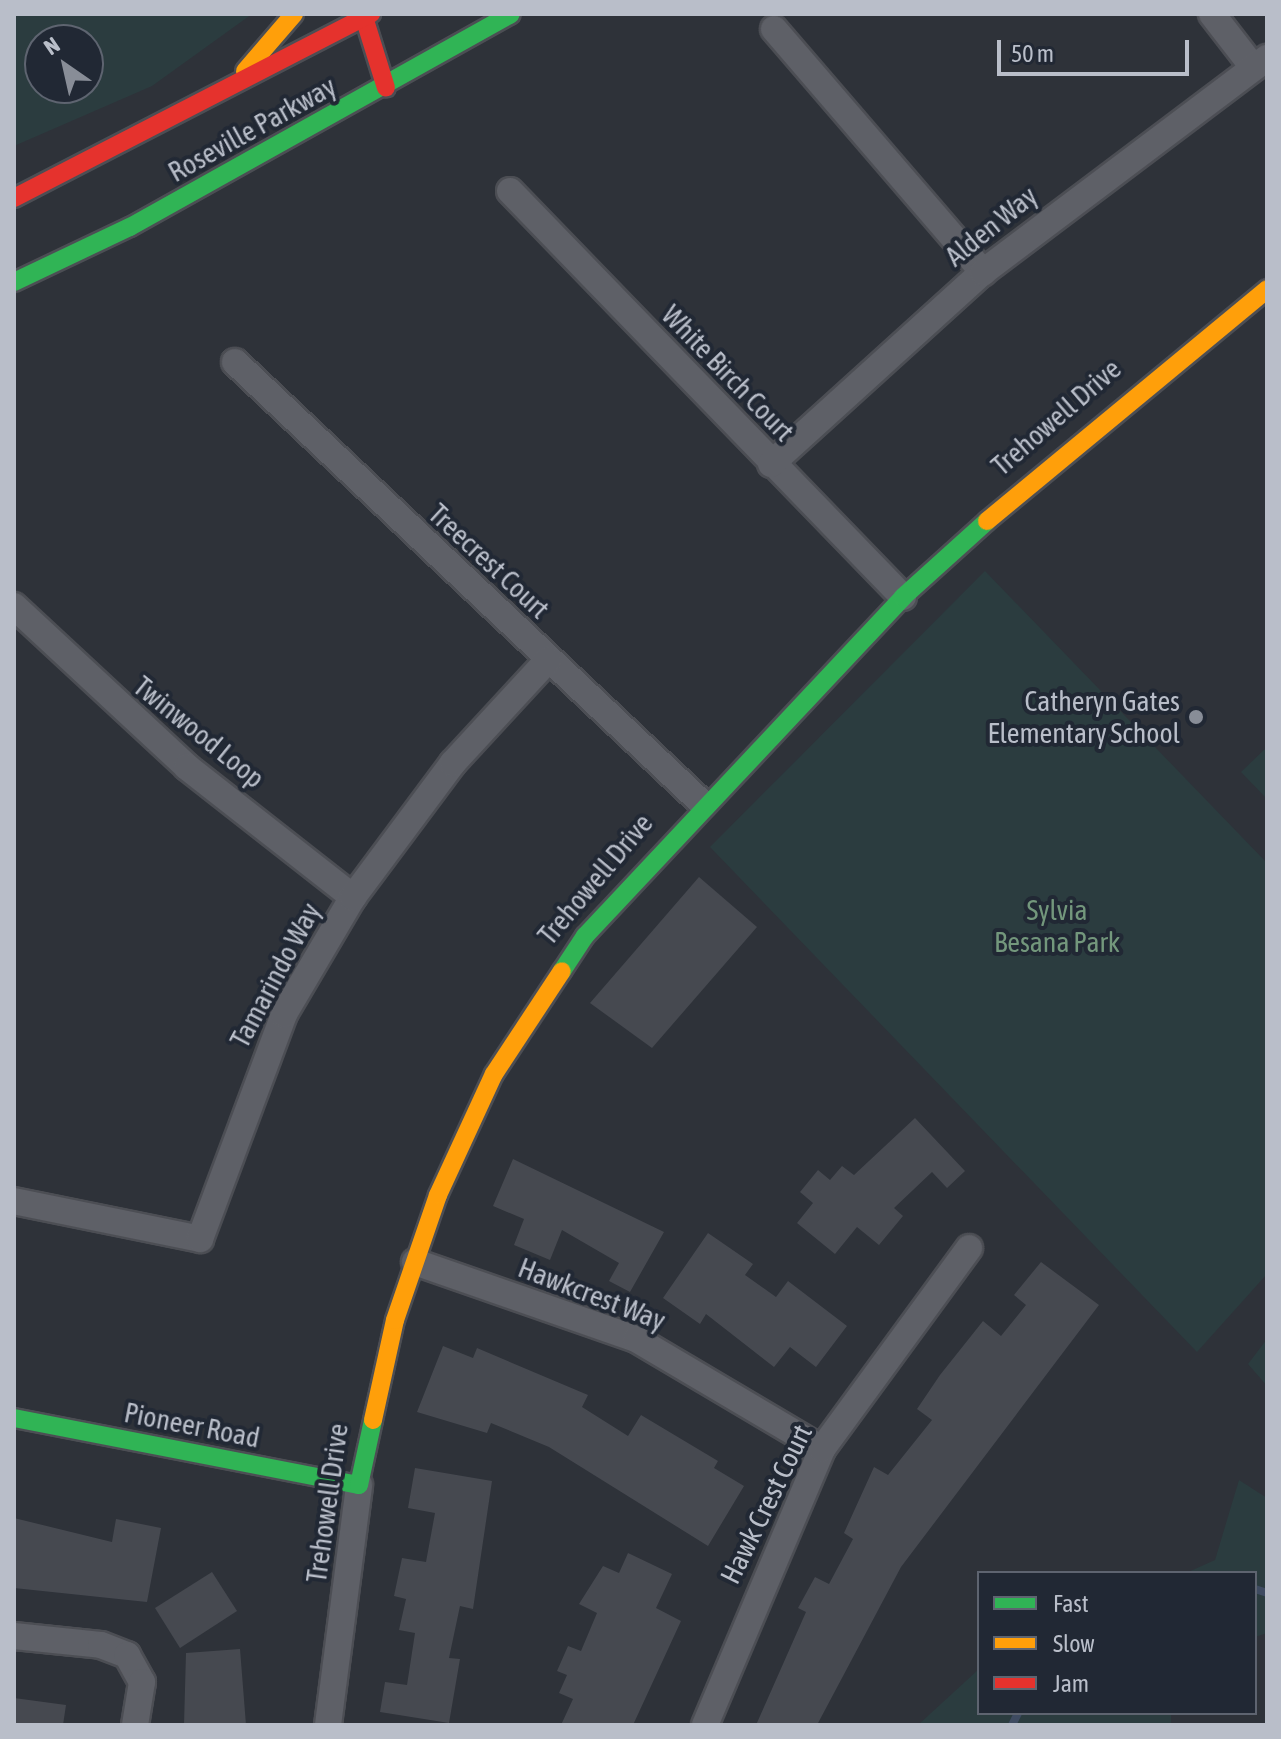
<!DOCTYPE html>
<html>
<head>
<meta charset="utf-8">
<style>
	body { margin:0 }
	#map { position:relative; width:1281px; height:1739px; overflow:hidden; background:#2e3239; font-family:"Asap Condensed",sans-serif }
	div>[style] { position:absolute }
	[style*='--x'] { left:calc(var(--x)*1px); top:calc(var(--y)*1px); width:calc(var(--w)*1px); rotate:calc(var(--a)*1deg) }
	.green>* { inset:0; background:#2b3c3f }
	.stream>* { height:8px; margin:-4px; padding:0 4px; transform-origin:4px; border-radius:4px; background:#3e4b61 }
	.building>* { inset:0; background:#464950 }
	.roads { filter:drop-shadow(2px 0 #4c4e54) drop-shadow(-2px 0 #4c4e54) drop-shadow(0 2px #4c4e54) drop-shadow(0 -2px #4c4e54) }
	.street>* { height:26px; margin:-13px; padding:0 13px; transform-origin:13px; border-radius:13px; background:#5e6067 }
	.fast>* { height:18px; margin:-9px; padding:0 9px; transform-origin:9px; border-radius:9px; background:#30b455 }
	.slow>* { height:18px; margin:-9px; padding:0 9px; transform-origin:9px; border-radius:9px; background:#ff9f0a }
	.jam>* { height:18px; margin:-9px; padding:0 9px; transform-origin:9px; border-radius:9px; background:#e5322d }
	.dots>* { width:22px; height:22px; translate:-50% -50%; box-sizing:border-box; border:4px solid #212834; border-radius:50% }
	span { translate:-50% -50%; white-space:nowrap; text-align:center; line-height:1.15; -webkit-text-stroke:8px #212834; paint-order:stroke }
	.street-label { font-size:28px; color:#b9bec9 }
	.poi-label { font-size:28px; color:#b9bec9 }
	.right { translate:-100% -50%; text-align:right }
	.park-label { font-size:28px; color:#73977c }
	.frame { position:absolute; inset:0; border:16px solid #b9bec9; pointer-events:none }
	.legend { position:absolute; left:977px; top:1571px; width:280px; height:144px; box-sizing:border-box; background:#212834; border:2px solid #5e6470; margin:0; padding:10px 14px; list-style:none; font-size:24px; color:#b9bec9 }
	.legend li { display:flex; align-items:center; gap:16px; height:40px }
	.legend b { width:40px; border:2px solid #5e6470 }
	.north { position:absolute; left:24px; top:24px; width:80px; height:80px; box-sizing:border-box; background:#212834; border:2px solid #5e6470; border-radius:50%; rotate:326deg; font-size:22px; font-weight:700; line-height:32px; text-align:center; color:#b9bec9 }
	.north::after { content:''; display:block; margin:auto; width:28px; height:36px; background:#888d97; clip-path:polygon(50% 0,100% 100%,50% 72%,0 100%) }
	.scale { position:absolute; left:997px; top:40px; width:192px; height:36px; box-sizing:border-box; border:4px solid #b9bec9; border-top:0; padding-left:10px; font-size:24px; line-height:28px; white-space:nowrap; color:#b9bec9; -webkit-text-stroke:6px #212834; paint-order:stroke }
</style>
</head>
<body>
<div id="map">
	<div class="green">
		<div style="clip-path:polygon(evenodd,14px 14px,252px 14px,152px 86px,14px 146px,14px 14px,40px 40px,88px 40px,88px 88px,40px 88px,40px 40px)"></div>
		<div style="clip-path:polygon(985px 571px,1267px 863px,1267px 1274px,1197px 1352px,710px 847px)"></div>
		<div style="clip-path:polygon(1267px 747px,1267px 799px,1241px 772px)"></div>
		<div style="clip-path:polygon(1267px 1339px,1267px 1386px,1248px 1364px)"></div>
		<div style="clip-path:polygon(1239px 1480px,1267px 1498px,1267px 1633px,1255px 1637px,1255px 1573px,1186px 1573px,1215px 1560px)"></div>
		<div style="clip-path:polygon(979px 1669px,979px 1713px,1171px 1713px,1171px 1725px,918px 1725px)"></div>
	</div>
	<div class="stream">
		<div style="--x:1255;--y:1589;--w:13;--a:18"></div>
		<div style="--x:1012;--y:1725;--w:13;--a:-63"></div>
	</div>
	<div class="building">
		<div style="clip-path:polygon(699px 877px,757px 927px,652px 1048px,590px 1003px)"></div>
		<div style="clip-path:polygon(915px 1118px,965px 1171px,947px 1188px,932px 1172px,894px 1208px,903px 1216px,879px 1245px,857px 1227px,835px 1254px,797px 1223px,813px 1203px,800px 1192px,818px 1170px,830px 1180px,842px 1166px,854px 1175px)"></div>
		<div style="clip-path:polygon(513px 1159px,664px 1232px,630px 1292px,609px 1281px,619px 1263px,562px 1230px,550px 1260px,514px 1245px,524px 1219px,493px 1206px)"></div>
		<div style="clip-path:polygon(708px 1233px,753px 1264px,745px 1275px,776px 1297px,788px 1281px,847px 1326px,816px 1367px,790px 1347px,774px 1367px,706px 1314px,700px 1324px,663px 1298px)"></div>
		<div style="clip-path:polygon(1041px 1262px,1099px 1305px,901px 1567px,817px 1725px,756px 1725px,806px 1612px,798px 1608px,815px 1577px,829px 1584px,853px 1539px,844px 1533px,874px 1467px,888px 1475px,932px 1420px,917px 1409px,940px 1375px,983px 1321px,1001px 1336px,1026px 1305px,1014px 1295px)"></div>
		<div style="clip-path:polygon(443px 1346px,473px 1358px,477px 1348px,588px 1395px,582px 1407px,628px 1436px,641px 1415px,718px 1461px,714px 1468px,744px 1486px,708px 1546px,549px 1447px,491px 1423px,487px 1433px,417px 1412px)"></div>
		<div style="clip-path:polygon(415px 1468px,492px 1481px,473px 1609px,460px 1606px,449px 1658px,460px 1659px,449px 1723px,380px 1712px,385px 1682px,407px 1685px,415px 1633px,399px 1630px,406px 1599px,394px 1596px,402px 1558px,426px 1562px,435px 1513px,408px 1508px)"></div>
		<div style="clip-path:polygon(14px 1518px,112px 1542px,116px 1519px,161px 1528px,147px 1602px,14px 1588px)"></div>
		<div style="clip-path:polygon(628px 1553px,672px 1574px,656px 1608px,681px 1621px,633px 1725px,561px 1725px,573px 1699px,559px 1693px,567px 1675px,557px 1671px,568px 1646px,581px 1651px,597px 1613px,579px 1604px,603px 1566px,619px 1573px)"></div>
		<div style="clip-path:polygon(212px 1572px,237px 1611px,180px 1648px,155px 1608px)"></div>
		<div style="clip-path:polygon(240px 1649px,246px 1725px,184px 1725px,186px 1653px)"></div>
		<div style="clip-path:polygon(14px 1698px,66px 1705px,63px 1725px,14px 1725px)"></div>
	</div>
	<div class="roads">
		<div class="street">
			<div style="--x:1212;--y:14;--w:67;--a:52.3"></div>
			<div style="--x:774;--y:29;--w:321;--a:49.3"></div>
			<div style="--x:510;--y:191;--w:565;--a:45.93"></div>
			<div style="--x:235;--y:362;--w:644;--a:43.36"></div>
			<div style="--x:771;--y:464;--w:286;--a:-42.2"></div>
			<div style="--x:983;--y:272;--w:356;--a:-37"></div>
			<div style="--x:14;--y:606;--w:236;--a:42.9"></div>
			<div style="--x:187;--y:767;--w:211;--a:38.1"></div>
			<div style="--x:14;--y:1201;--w:190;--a:11.5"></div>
			<div style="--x:200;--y:1239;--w:240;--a:-69.5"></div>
			<div style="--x:284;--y:1014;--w:136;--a:-59.5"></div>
			<div style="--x:353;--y:897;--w:167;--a:-53.3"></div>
			<div style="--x:453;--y:763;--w:140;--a:-47.3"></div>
			<div style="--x:415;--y:1262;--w:234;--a:19.2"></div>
			<div style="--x:636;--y:1339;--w:216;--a:30.6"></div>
			<div style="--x:14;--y:1636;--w:87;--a:5.9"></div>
			<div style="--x:101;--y:1645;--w:28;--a:21"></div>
			<div style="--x:127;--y:1655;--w:31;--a:61"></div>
			<div style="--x:142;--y:1682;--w:44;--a:99.2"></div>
			<div style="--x:328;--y:1725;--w:242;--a:-82.6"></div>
			<div style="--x:705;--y:1725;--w:300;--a:-67"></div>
			<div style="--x:822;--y:1449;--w:249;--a:-53.8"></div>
		</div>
		<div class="fast">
			<div style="--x:14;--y:282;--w:128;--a:-25.4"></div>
			<div style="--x:130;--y:227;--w:436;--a:-29.2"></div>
			<div style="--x:562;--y:971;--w:42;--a:-56.7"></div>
			<div style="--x:585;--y:936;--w:465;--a:-46.8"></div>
			<div style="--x:903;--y:597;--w:113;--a:-42.1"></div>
			<div style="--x:14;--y:1418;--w:351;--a:11"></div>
			<div style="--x:359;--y:1485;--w:66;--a:-77.8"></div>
		</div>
		<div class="slow">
			<div style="--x:245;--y:71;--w:75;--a:-49.3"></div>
			<div style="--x:987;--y:521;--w:364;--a:-39.6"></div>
			<div style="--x:373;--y:1420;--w:102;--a:-77.6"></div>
			<div style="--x:395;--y:1320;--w:132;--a:-71"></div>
			<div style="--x:438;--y:1195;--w:133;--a:-65.2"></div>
			<div style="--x:494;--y:1074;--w:123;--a:-56.6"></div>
		</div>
		<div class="jam">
			<div style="--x:363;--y:14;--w:77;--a:72.7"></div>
			<div style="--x:14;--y:198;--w:402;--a:-27.3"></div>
		</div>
	</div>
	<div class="dots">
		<div style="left:1196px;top:717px;background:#888d97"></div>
	</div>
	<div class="street-label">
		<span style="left:252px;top:129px;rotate:-29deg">Roseville Parkway</span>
		<span style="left:991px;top:226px;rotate:-39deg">Alden Way</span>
		<span style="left:728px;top:373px;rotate:46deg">White Birch Court</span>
		<span style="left:1056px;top:417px;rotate:-41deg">Trehowell Drive</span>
		<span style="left:489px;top:561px;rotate:43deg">Treecrest Court</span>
		<span style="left:199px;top:732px;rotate:39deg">Twinwood Loop</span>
		<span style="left:595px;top:879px;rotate:-50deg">Trehowell Drive</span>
		<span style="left:275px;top:975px;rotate:-62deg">Tamarindo Way</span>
		<span style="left:592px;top:1294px;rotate:21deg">Hawkcrest Way</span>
		<span style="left:192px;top:1425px;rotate:11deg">Pioneer Road</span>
		<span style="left:327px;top:1503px;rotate:-82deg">Trehowell Drive</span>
		<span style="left:766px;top:1504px;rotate:-64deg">Hawk Crest Court</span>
	</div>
	<div class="poi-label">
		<span class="right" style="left:1180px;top:717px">Catheryn Gates<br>Elementary School</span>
	</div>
	<div class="park-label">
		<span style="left:1057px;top:926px">Sylvia<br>Besana Park</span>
	</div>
	<div class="frame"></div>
	<ul class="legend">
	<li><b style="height:10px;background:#30b455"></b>Fast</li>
	<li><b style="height:10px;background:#ff9f0a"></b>Slow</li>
	<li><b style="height:10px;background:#e5322d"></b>Jam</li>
	</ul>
	<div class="north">N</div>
	<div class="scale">50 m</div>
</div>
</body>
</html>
